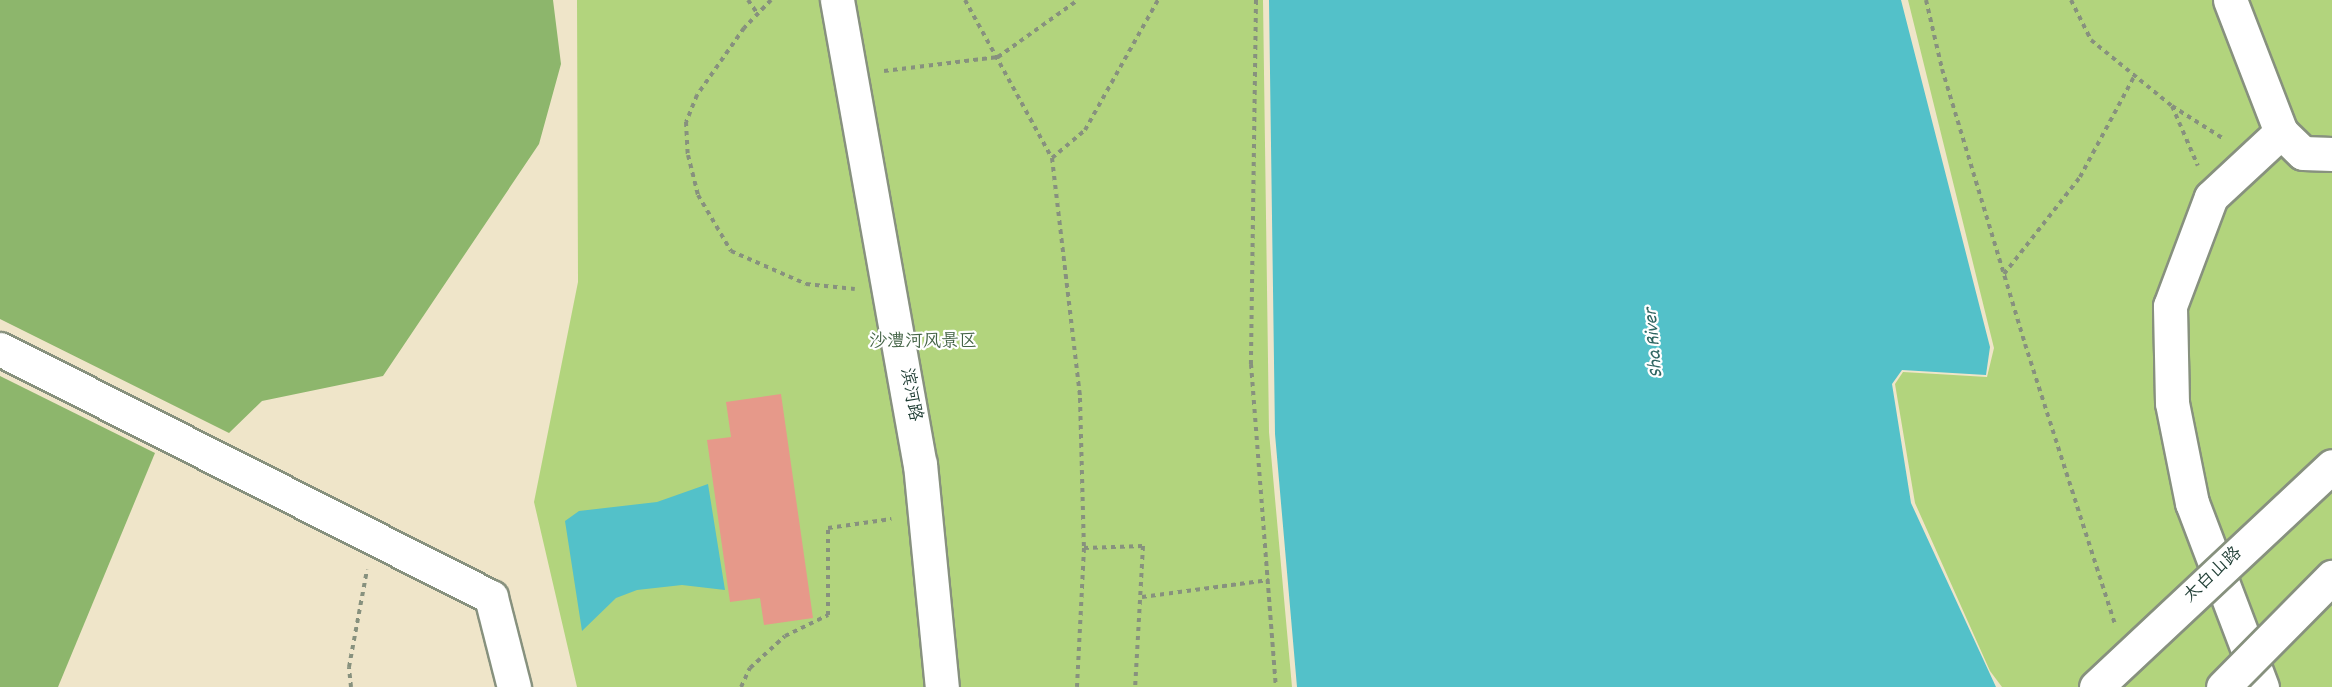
<!DOCTYPE html>
<html>
<head>
<meta charset="utf-8">
<style>
	body { margin:0 }
	#map { position:relative; width:2332px; height:687px; overflow:hidden; background:#efe5c9; font-family:Dekko,"LXGW WenKai TC",sans-serif }
	div>[style] { position:absolute }
	[style*='--x'] { left:calc(var(--x)*1px); top:calc(var(--y)*1px); width:calc(var(--w)*1px); rotate:calc(var(--a)*1deg) }
	.green>* { inset:0; background:#b2d47d }
	.forest>* { inset:0; background:#8db66c }
	.water>* { inset:0; background:#53c1c9 }
	.building>* { inset:0; background:#e6998a }
	.path>* { height:4px; margin-top:-2px; transform-origin:0; background:repeating-linear-gradient(90deg,#87917e 0 4.5px,transparent 0 9px) }
	.roads { filter:drop-shadow(2px 0 #87917e) drop-shadow(-2px 0 #87917e) drop-shadow(0 2px #87917e) drop-shadow(0 -2px #87917e) }
	.street>* { height:33px; margin:-16.5px; padding:0 16.5px; transform-origin:16.5px; border-radius:16.5px; background:#fff }
	.secondary>* { height:33px; margin:-16.5px; padding:0 16.5px; transform-origin:16.5px; border-radius:16.5px; background:#fff }
	.bridges { filter:drop-shadow(2px 0 #87917e) drop-shadow(-2px 0 #87917e) drop-shadow(0 2px #87917e) drop-shadow(0 -2px #87917e) }
	.secondary-bridge>* { height:33px; margin:-16.5px; padding:0 16.5px; transform-origin:16.5px; border-radius:16.5px; background:#fff }
	span { translate:-50% -50%; white-space:nowrap; text-align:center; line-height:1.15; -webkit-text-stroke:4.5px #fff; paint-order:stroke }
	.park-label { font-size:18px; color:#446346 }
	.street-label { font-size:18px; color:#1f3d34 }
	.water-label { font-size:20px; color:#2f6561; font-style:italic }
</style>
</head>
<body>
<div id="map">
	<div class="green">
		<div style="clip-path:polygon(577px 0,1263px 0,1269px 432px,1292px 687px,577px 687px,534px 502px,578px 282px)"></div>
		<div style="clip-path:polygon(1908px 0,2332px 0,2332px 687px,2002px 687px,1990px 671px,1915px 503px,1895px 384px,1903px 372px,1987px 377px,1994px 348px)"></div>
	</div>
	<div class="forest">
		<div style="clip-path:polygon(0 0,553px 0,561px 64px,539px 144px,383px 376px,262px 401px,229px 433px,0 319px)"></div>
		<div style="clip-path:polygon(0 376px,155px 453px,58px 687px,0 687px)"></div>
	</div>
	<div class="water">
		<div style="clip-path:polygon(1269px 0,1901px 0,1990px 347px,1986px 375px,1902px 370px,1892px 384px,1911px 503px,1996px 687px,1297px 687px,1275px 434px)"></div>
		<div style="clip-path:polygon(708px 484px,725px 590px,682px 585px,637px 590px,616px 598px,582px 631px,565px 521px,579px 511px,657px 502px)"></div>
	</div>
	<div class="building">
		<div style="clip-path:polygon(781px 394px,813px 618px,764px 625px,760px 598px,730px 602px,707px 440px,731px 437px,726px 402px)"></div>
	</div>
	<div class="path">
		<div style="--x:748;--y:0;--w:16;--a:55"></div>
		<div style="--x:771;--y:0;--w:39;--a:134"></div>
		<div style="--x:744;--y:28;--w:82;--a:125"></div>
		<div style="--x:697;--y:95;--w:29;--a:112"></div>
		<div style="--x:686;--y:122;--w:33;--a:87"></div>
		<div style="--x:688;--y:155;--w:41;--a:76"></div>
		<div style="--x:698;--y:195;--w:65;--a:59.5"></div>
		<div style="--x:731;--y:251;--w:82;--a:23.7"></div>
		<div style="--x:806;--y:284;--w:49;--a:5.8"></div>
		<div style="--x:965;--y:0;--w:180;--a:61.2"></div>
		<div style="--x:1052;--y:158;--w:242;--a:83.3"></div>
		<div style="--x:1080;--y:398;--w:150;--a:88.5"></div>
		<div style="--x:1084;--y:548;--w:139;--a:92.9"></div>
		<div style="--x:1256;--y:0;--w:364;--a:90.8"></div>
		<div style="--x:1251;--y:364;--w:324;--a:85.6"></div>
		<div style="--x:1926;--y:0;--w:71;--a:76.9"></div>
		<div style="--x:1942;--y:69;--w:287;--a:73.2"></div>
		<div style="--x:2025;--y:344;--w:294;--a:72.2"></div>
		<div style="--x:2071;--y:0;--w:45;--a:63.4"></div>
		<div style="--x:2091;--y:40;--w:104;--a:39.2"></div>
		<div style="--x:2172;--y:106;--w:62;--a:32.4"></div>
		<div style="--x:884;--y:71;--w:115;--a:-7"></div>
		<div style="--x:998;--y:57;--w:98;--a:-35.5"></div>
		<div style="--x:2172;--y:106;--w:65;--a:66.6"></div>
		<div style="--x:1052;--y:158;--w:43;--a:-40.3"></div>
		<div style="--x:1085;--y:130;--w:149;--a:-60.7"></div>
		<div style="--x:2004;--y:274;--w:123;--a:-51.9"></div>
		<div style="--x:2080;--y:177;--w:116;--a:-61.7"></div>
		<div style="--x:1084;--y:548;--w:59;--a:-1.9"></div>
		<div style="--x:1143;--y:546;--w:141;--a:93.2"></div>
		<div style="--x:1142;--y:597;--w:128;--a:-7.6"></div>
		<div style="--x:351;--y:687;--w:20;--a:-96"></div>
		<div style="--x:349;--y:667;--w:99;--a:-79.5"></div>
		<div style="--x:741;--y:687;--w:21;--a:-65"></div>
		<div style="--x:750;--y:668;--w:47;--a:-42.4"></div>
		<div style="--x:785;--y:636;--w:48;--a:-26"></div>
		<div style="--x:828;--y:615;--w:87;--a:-90"></div>
		<div style="--x:828;--y:528;--w:64;--a:-8.1"></div>
	</div>
	<div class="roads">
		<div class="street">
			<div style="--x:837;--y:0;--w:471;--a:79.9"></div>
			<div style="--x:920;--y:464;--w:224;--a:84.4"></div>
			<div style="--x:2230;--y:0;--w:142;--a:68.9"></div>
			<div style="--x:2281;--y:132;--w:30;--a:44"></div>
			<div style="--x:2303;--y:153;--w:29;--a:2"></div>
			<div style="--x:0;--y:349;--w:550;--a:26.8"></div>
			<div style="--x:2262;--y:687;--w:197;--a:-110.8"></div>
			<div style="--x:2192;--y:503;--w:102;--a:-101.3"></div>
			<div style="--x:2172;--y:403;--w:97;--a:-91.2"></div>
			<div style="--x:2170;--y:306;--w:116;--a:-69.4"></div>
			<div style="--x:2211;--y:197;--w:96;--a:-42.9"></div>
		</div>
		<div class="secondary">
			<div style="--x:491;--y:597;--w:93;--a:75.7"></div>
		</div>
	</div>
	<div class="bridges">
		<div class="secondary-bridge">
			<div style="--x:2096;--y:687;--w:323;--a:-43.1"></div>
			<div style="--x:2223;--y:687;--w:155;--a:-45.3"></div>
		</div>
	</div>
	<div class="park-label">
		<span style="left:923px;top:343px">沙澧河风景区</span>
	</div>
	<div class="street-label">
		<span style="left:909px;top:395px;rotate:80deg">滨河路</span>
		<span style="left:2214px;top:576px;rotate:-43deg">太白山路</span>
	</div>
	<div class="water-label">
		<span style="left:1655px;top:343px;rotate:-95deg">Sha River</span>
	</div>
</div>
</body>
</html>
